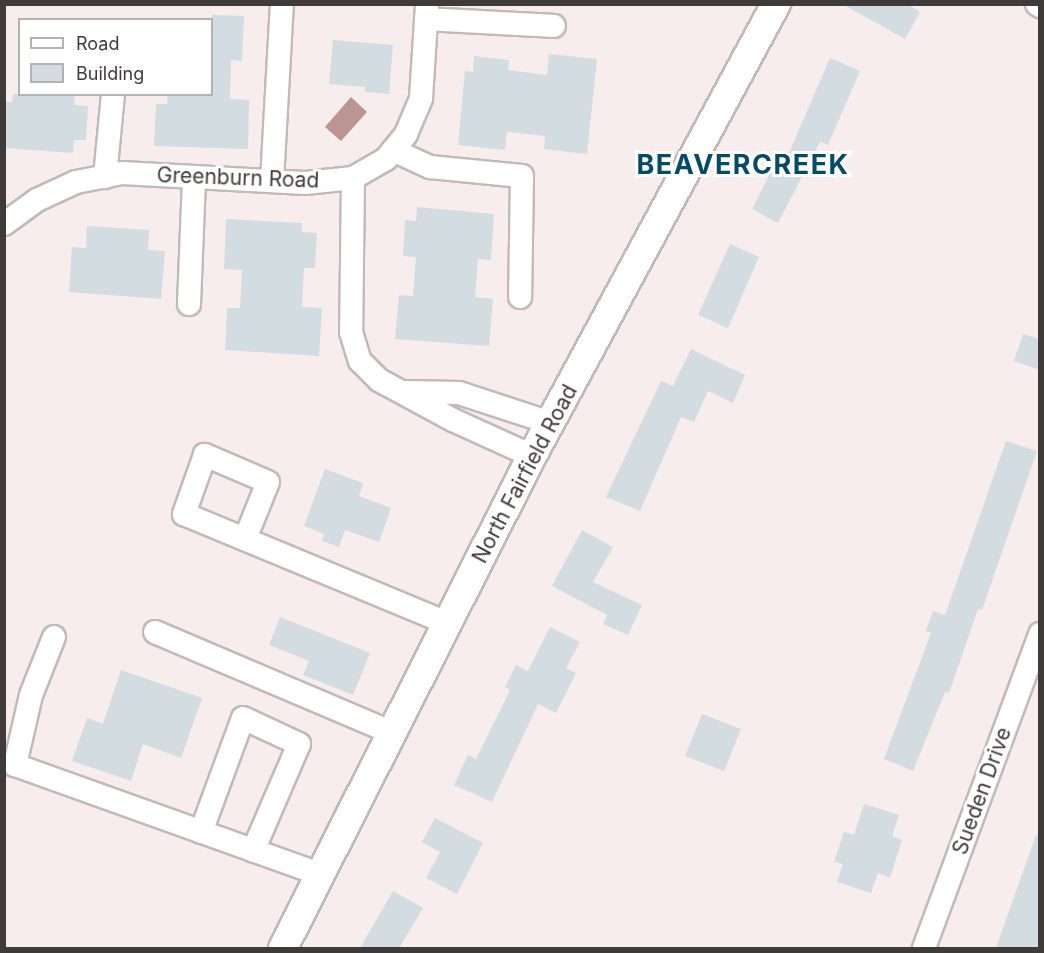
<!DOCTYPE html>
<html>
<head>
<meta charset="utf-8">
<style>
	body { margin:0 }
	#map { position:relative; width:1044px; height:953px; overflow:hidden; background:#f7edec; font-family:Inter,sans-serif }
	div>[style] { position:absolute }
	[style*='--x'] { left:calc(var(--x)*1px); top:calc(var(--y)*1px); width:calc(var(--w)*1px); rotate:calc(var(--a)*1deg) }
	.water>* { inset:0; background:#bc9593 }
	.building>* { inset:0; background:#d3dce1 }
	.roads { filter:drop-shadow(2px 0 #c4b9b9) drop-shadow(-2px 0 #c4b9b9) drop-shadow(0 2px #c4b9b9) drop-shadow(0 -2px #c4b9b9) }
	.minor>* { height:22px; margin:-11px; padding:0 11px; transform-origin:11px; border-radius:11px; background:#fff }
	.major>* { height:28px; margin:-14px; padding:0 14px; transform-origin:14px; border-radius:14px; background:#fff }
	span { translate:-50% -50%; white-space:nowrap; text-align:center; line-height:1.15; -webkit-text-stroke:6px #fff; paint-order:stroke }
	.street-label { font-size:21px; color:#403b3b }
	.district-label { font-size:27px; color:#014a68; font-weight:700; letter-spacing:1.5px }
	.frame { position:absolute; inset:0; border:6px solid #403b3b; pointer-events:none }
	.legend { position:absolute; left:18px; top:18px; width:195px; height:78px; box-sizing:border-box; background:#fff; border:2px solid #b3b1b1; margin:0; padding:8px 10px; list-style:none; font-size:18px; color:#403b3b }
	.legend li { display:flex; align-items:center; gap:12px; height:30px }
	.legend b { width:30px; border:2px solid #b3b1b1 }
</style>
</head>
<body>
<div id="map">
	<div class="water">
		<div style="clip-path:polygon(351px 97px,367px 112px,341px 141px,325px 127px)"></div>
	</div>
	<div class="building">
		<div style="clip-path:polygon(842px 4px,907px 4px,920px 12px,905px 39px)"></div>
		<div style="clip-path:polygon(212px 15px,244px 16px,242px 61px,231px 60px,230px 99px,249px 100px,248px 149px,154px 146px,156px 104px,167px 104px,168px 94px,212px 94px)"></div>
		<div style="clip-path:polygon(333px 40px,393px 45px,389px 94px,365px 92px,365px 87px,329px 84px)"></div>
		<div style="clip-path:polygon(549px 54px,597px 59px,587px 154px,544px 149px,545px 136px,507px 132px,505px 150px,458px 145px,465px 71px,473px 72px,474px 56px,509px 60px,508px 70px,547px 75px)"></div>
		<div style="clip-path:polygon(830px 58px,860px 71px,828px 145px,820px 142px,778px 223px,752px 209px,779px 156px,786px 160px)"></div>
		<div style="clip-path:polygon(13px 94px,75px 94px,74px 105px,88px 106px,86px 140px,74px 140px,73px 153px,4px 148px,4px 102px,12px 102px)"></div>
		<div style="clip-path:polygon(417px 207px,494px 214px,491px 260px,478px 259px,475px 297px,493px 299px,489px 346px,395px 339px,399px 295px,413px 296px,416px 257px,403px 256px,405px 220px,416px 221px)"></div>
		<div style="clip-path:polygon(226px 219px,302px 223px,302px 232px,317px 233px,315px 268px,304px 268px,302px 307px,322px 308px,319px 356px,225px 350px,227px 308px,240px 308px,242px 270px,224px 269px)"></div>
		<div style="clip-path:polygon(87px 226px,149px 230px,148px 250px,165px 251px,161px 299px,69px 292px,72px 247px,86px 248px)"></div>
		<div style="clip-path:polygon(730px 244px,759px 257px,728px 328px,698px 315px)"></div>
		<div style="clip-path:polygon(1023px 334px,1040px 339px,1040px 370px,1014px 361px)"></div>
		<div style="clip-path:polygon(691px 349px,745px 375px,733px 403px,708px 391px,694px 422px,681px 417px,640px 511px,606px 497px,661px 381px,673px 386px)"></div>
		<div style="clip-path:polygon(1006px 441px,1037px 451px,982px 610px,978px 609px,949px 693px,945px 692px,913px 771px,884px 759px,931px 633px,926px 631px,933px 611px,945px 615px)"></div>
		<div style="clip-path:polygon(325px 469px,363px 483px,359px 496px,391px 508px,379px 542px,345px 530px,339px 547px,322px 541px,324px 534px,304px 526px)"></div>
		<div style="clip-path:polygon(582px 530px,613px 547px,593px 582px,642px 605px,628px 635px,603px 624px,607px 615px,552px 586px)"></div>
		<div style="clip-path:polygon(280px 617px,370px 653px,353px 695px,303px 675px,309px 661px,269px 645px)"></div>
		<div style="clip-path:polygon(550px 627px,580px 642px,566px 668px,576px 673px,556px 713px,538px 704px,492px 802px,454px 785px,468px 755px,476px 759px,510px 690px,505px 687px,516px 665px,528px 671px)"></div>
		<div style="clip-path:polygon(121px 670px,202px 698px,181px 758px,143px 744px,131px 781px,72px 761px,87px 718px,103px 724px)"></div>
		<div style="clip-path:polygon(702px 714px,741px 729px,724px 771px,685px 756px)"></div>
		<div style="clip-path:polygon(864px 804px,899px 815px,892px 836px,902px 840px,890px 878px,878px 873px,871px 893px,837px 882px,843px 864px,834px 862px,844px 832px,854px 835px)"></div>
		<div style="clip-path:polygon(435px 818px,483px 843px,457px 894px,426px 878px,440px 852px,422px 842px)"></div>
		<div style="clip-path:polygon(1036px 835px,1040px 835px,1040px 948px,996px 948px)"></div>
		<div style="clip-path:polygon(393px 891px,423px 908px,399px 948px,360px 948px)"></div>
	</div>
	<div class="roads">
		<div class="minor">
			<div style="--x:1037;--y:4;--w:4;--a:34"></div>
			<div style="--x:426;--y:19;--w:128;--a:3.1"></div>
			<div style="--x:393;--y:150;--w:41;--a:24.7"></div>
			<div style="--x:430;--y:167;--w:92;--a:5.6"></div>
			<div style="--x:522;--y:176;--w:121;--a:90.9"></div>
			<div style="--x:105;--y:177;--w:83;--a:-84.5"></div>
			<div style="--x:353;--y:178;--w:154;--a:90.7"></div>
			<div style="--x:351;--y:332;--w:30;--a:73"></div>
			<div style="--x:360;--y:361;--w:27;--a:45"></div>
			<div style="--x:379;--y:380;--w:84;--a:28.4"></div>
			<div style="--x:453;--y:420;--w:87;--a:24.5"></div>
			<div style="--x:272;--y:181;--w:177;--a:-86.8"></div>
			<div style="--x:4;--y:224;--w:41;--a:-36"></div>
			<div style="--x:37;--y:200;--w:43;--a:-24.8"></div>
			<div style="--x:76;--y:182;--w:47;--a:-11.1"></div>
			<div style="--x:122;--y:173;--w:183;--a:3.1"></div>
			<div style="--x:305;--y:183;--w:48;--a:-5.9"></div>
			<div style="--x:353;--y:178;--w:38;--a:-30"></div>
			<div style="--x:386;--y:159;--w:32;--a:-51"></div>
			<div style="--x:406;--y:134;--w:39;--a:-67"></div>
			<div style="--x:421;--y:98;--w:94;--a:-86.3"></div>
			<div style="--x:189;--y:304;--w:127;--a:-87.7"></div>
			<div style="--x:406;--y:392;--w:53;--a:1.1"></div>
			<div style="--x:459;--y:393;--w:97;--a:18.1"></div>
			<div style="--x:245;--y:539;--w:61;--a:-68"></div>
			<div style="--x:268;--y:482;--w:69;--a:-156.8"></div>
			<div style="--x:205;--y:455;--w:63;--a:109.6"></div>
			<div style="--x:184;--y:514;--w:285;--a:22.5"></div>
			<div style="--x:155;--y:632;--w:256;--a:23"></div>
			<div style="--x:54;--y:637;--w:62;--a:111.6"></div>
			<div style="--x:31;--y:695;--w:72;--a:102.9"></div>
			<div style="--x:15;--y:765;--w:323;--a:19.7"></div>
			<div style="--x:201;--y:832;--w:121;--a:-69.8"></div>
			<div style="--x:243;--y:718;--w:62;--a:24.9"></div>
			<div style="--x:299;--y:744;--w:116;--a:113.3"></div>
			<div style="--x:924;--y:948;--w:335;--a:-69.7"></div>
		</div>
		<div class="major">
			<div style="--x:283;--y:948;--w:551;--a:-63.16"></div>
			<div style="--x:532;--y:456;--w:514;--a:-61.64"></div>
		</div>
	</div>
	<div class="street-label">
		<span style="left:238px;top:178px;rotate:2deg">Greenburn Road</span>
		<span style="left:525px;top:474px;rotate:-62deg">North Fairfield Road</span>
		<span style="left:982px;top:791px;rotate:-70deg">Sueden Drive</span>
	</div>
	<div class="district-label">
		<span style="left:743px;top:165px">BEAVERCREEK</span>
	</div>
	<div class="frame"></div>
	<ul class="legend">
	<li><b style="height:8px;background:#fff"></b>Road</li>
	<li><b style="height:16px;background:#d3dce1"></b>Building</li>
	</ul>
</div>
</body>
</html>
